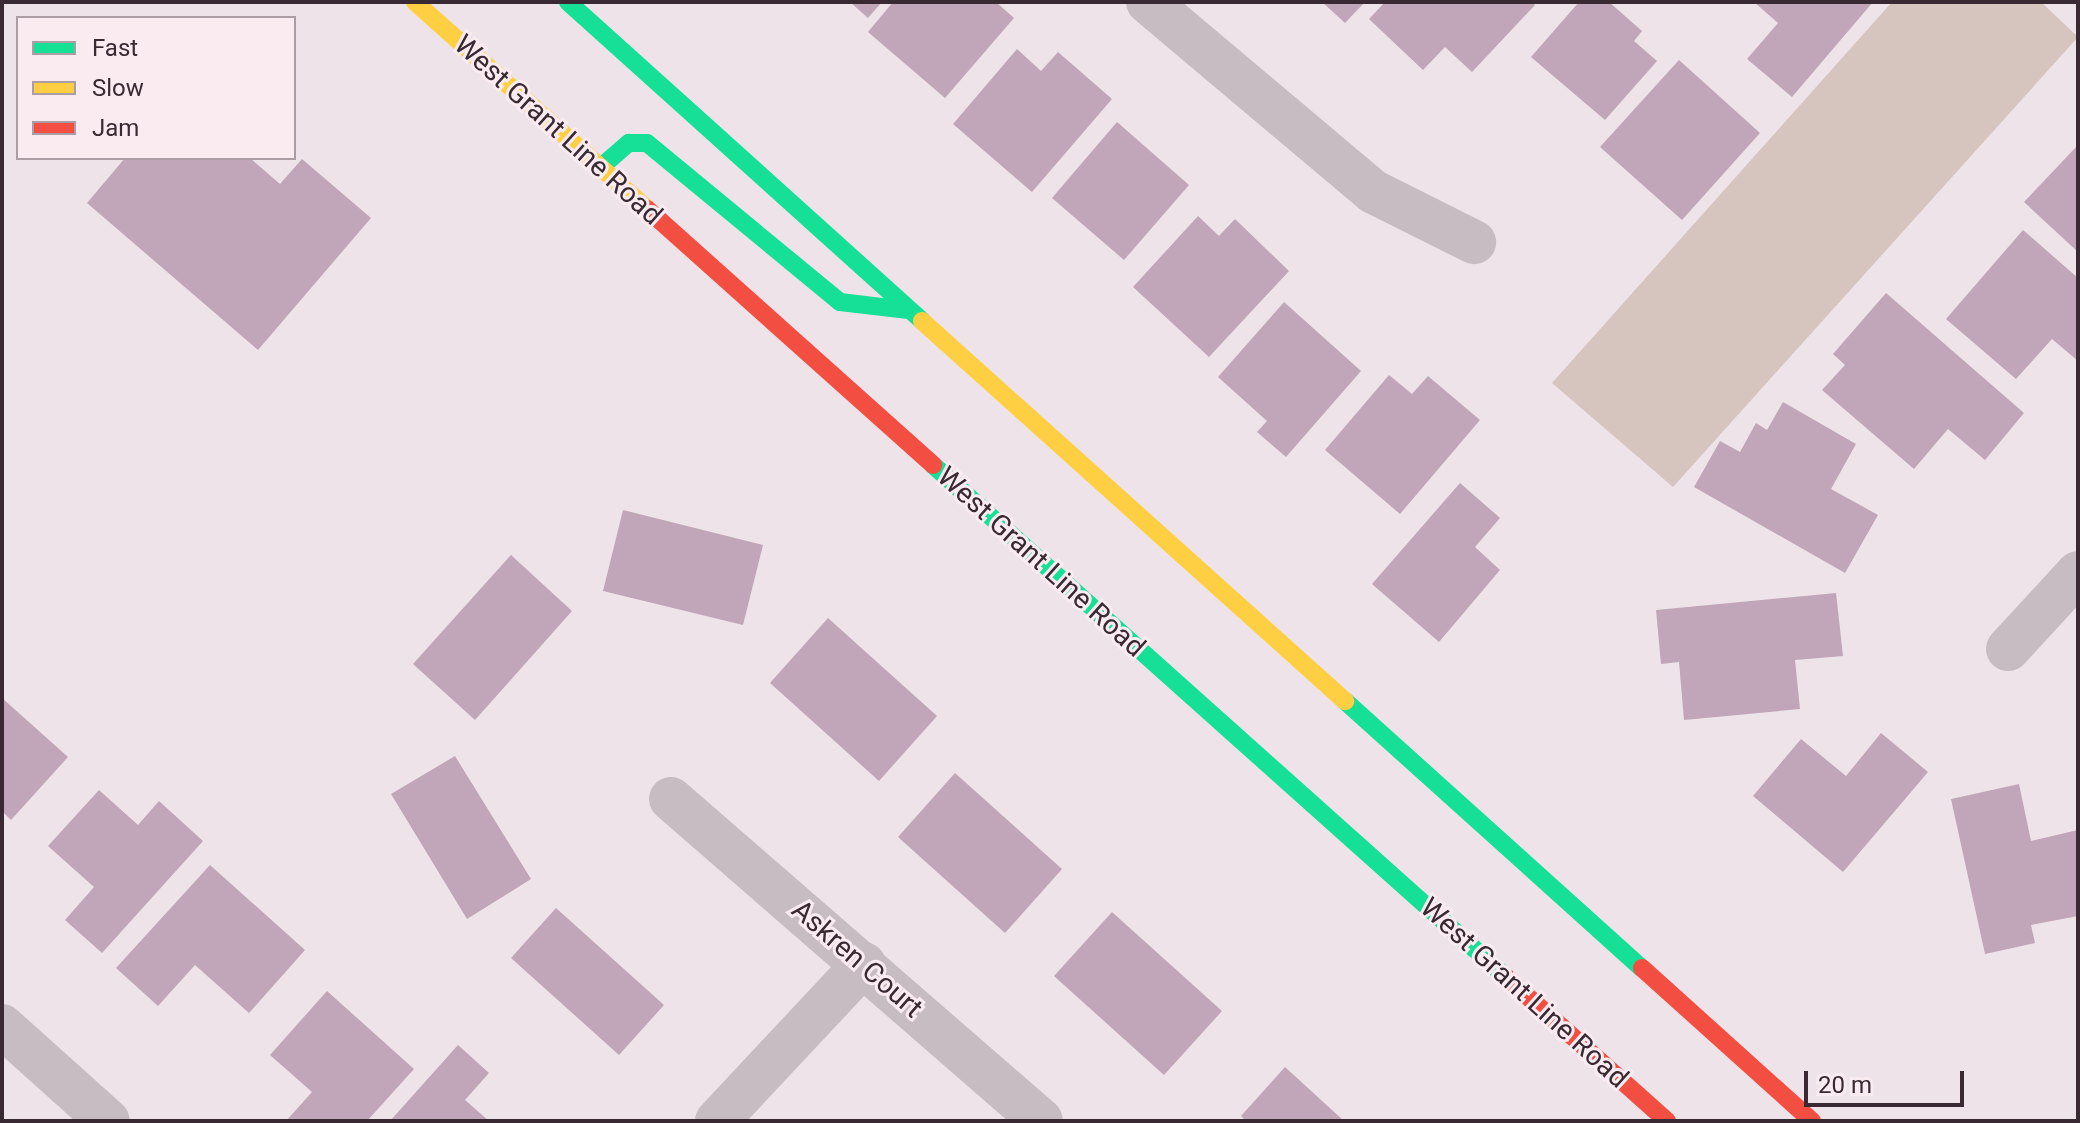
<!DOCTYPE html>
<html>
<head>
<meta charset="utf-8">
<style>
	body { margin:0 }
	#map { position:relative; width:2080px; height:1123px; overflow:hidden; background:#eee3e8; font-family:Roboto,sans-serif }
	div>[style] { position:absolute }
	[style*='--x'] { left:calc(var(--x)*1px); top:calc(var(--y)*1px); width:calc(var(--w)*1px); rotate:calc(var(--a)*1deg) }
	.green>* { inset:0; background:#d6c4bf }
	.building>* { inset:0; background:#c1a5b8 }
	.street>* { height:44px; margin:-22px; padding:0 22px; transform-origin:22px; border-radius:22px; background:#c7bcc2 }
	.fast>* { height:18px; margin:-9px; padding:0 9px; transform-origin:9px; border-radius:9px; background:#16e098 }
	.slow>* { height:18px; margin:-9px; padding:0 9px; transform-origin:9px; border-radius:9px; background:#ffcf43 }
	.jam>* { height:18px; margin:-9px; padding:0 9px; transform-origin:9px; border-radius:9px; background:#f24e42 }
	span { translate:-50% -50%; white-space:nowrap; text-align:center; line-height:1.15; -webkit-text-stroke:6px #faebf1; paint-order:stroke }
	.street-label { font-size:28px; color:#382933 }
	.frame { position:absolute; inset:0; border:4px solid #382933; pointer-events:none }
	.legend { position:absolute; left:16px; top:16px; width:280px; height:144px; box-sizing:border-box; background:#faebf1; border:2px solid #ac9da5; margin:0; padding:10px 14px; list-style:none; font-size:24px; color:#382933 }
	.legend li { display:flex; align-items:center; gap:16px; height:40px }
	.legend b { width:40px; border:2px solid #ac9da5 }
	.scale { position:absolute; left:1804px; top:1071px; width:160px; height:36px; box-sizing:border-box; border:4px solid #382933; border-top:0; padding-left:10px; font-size:24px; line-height:28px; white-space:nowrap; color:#382933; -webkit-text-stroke:6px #faebf1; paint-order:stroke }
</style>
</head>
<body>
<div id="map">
	<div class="green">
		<div style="clip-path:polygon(1892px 2px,2041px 2px,2078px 37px,1673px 487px,1552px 383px)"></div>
	</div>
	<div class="building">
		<div style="clip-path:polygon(850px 2px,882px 2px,868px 18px)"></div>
		<div style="clip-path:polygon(893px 2px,996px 2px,1014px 18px,945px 98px,868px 32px)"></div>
		<div style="clip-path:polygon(1322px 2px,1365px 2px,1345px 23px)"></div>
		<div style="clip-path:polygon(1385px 2px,1532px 2px,1535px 5px,1472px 72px,1445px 47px,1423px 70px,1369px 19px)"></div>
		<div style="clip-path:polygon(1579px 2px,1609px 2px,1642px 31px,1634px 41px,1657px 61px,1605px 120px,1531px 57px)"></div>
		<div style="clip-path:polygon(1754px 2px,1873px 2px,1792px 97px,1747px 59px,1778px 23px)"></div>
		<div style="clip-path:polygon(1017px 49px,1041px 71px,1058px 52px,1112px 99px,1032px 192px,953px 124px)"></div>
		<div style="clip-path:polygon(1679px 60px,1760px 133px,1682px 220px,1600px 147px)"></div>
		<div style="clip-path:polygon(1117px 122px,1189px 185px,1124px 260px,1052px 198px)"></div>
		<div style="clip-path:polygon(2078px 145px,2078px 252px,2024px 202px)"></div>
		<div style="clip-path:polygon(125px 158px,250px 158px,280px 184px,302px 159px,371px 218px,258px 350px,87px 203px)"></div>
		<div style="clip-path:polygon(1198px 216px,1219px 236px,1235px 219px,1289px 271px,1209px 357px,1133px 287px)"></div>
		<div style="clip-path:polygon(2023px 230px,2078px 278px,2078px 361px,2052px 339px,2016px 379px,1946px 319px)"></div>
		<div style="clip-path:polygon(1886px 293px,2024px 413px,1985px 460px,1948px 429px,1914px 469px,1822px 390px,1845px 365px,1833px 354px)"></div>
		<div style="clip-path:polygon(1284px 302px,1361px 371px,1286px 457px,1257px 432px,1267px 421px,1218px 377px)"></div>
		<div style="clip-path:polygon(1389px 375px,1412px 394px,1428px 376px,1480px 420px,1400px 514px,1325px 450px)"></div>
		<div style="clip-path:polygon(1783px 402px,1856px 444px,1831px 489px,1878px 515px,1845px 573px,1694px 487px,1720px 441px,1740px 452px,1756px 423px,1767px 430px)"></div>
		<div style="clip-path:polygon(1460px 483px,1500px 518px,1475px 547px,1500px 570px,1439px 642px,1372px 584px)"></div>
		<div style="clip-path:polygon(623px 510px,763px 545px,743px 625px,603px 591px)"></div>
		<div style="clip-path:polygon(511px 555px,572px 611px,475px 720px,413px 664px)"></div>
		<div style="clip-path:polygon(1836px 593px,1843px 656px,1795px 660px,1800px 709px,1684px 720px,1679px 662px,1661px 664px,1656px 610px)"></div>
		<div style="clip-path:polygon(828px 618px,937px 716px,879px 781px,770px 683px)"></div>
		<div style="clip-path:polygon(2px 698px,68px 757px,11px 820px,2px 811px)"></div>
		<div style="clip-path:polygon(1881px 733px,1928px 772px,1843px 872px,1753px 796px,1801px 739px,1846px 776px)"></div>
		<div style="clip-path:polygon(455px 756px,531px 879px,467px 919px,391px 794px)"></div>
		<div style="clip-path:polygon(955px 773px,1062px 869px,1005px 933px,898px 837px)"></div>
		<div style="clip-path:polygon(2019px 784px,2031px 841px,2078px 830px,2078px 916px,2031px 925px,2035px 943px,1985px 954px,1951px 799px)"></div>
		<div style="clip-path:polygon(99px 790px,138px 825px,159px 801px,203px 841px,102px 953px,65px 920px,94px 887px,48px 846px)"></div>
		<div style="clip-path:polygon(210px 865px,305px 950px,249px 1013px,195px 965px,158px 1006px,116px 968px)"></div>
		<div style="clip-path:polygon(556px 908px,664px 1005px,619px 1055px,511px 958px)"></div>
		<div style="clip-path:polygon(1112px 912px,1222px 1011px,1164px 1075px,1054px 976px)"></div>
		<div style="clip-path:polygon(327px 991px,414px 1069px,367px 1121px,286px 1121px,312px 1092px,270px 1055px)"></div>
		<div style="clip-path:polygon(458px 1045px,489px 1073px,465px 1100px,489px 1121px,390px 1121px)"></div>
		<div style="clip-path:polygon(1285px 1067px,1344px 1121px,1246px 1121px,1241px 1116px)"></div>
	</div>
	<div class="street">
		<div style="--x:1148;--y:2;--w:295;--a:40.1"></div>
		<div style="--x:1374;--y:192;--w:112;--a:26.6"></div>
		<div style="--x:2008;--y:649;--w:103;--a:-47.4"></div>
		<div style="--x:671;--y:799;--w:490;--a:41"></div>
		<div style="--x:2;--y:1026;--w:142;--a:41.9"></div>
		<div style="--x:717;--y:1121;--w:215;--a:-46.9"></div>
	</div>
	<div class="fast">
		<div style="--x:568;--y:2;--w:477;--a:42"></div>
		<div style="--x:601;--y:167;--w:37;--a:-41"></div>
		<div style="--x:629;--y:143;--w:18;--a:0"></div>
		<div style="--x:647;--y:143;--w:250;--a:39.5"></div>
		<div style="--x:840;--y:302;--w:67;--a:6.8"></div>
		<div style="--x:933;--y:465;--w:770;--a:41.79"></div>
		<div style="--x:1345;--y:701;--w:399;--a:42"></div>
	</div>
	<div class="slow">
		<div style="--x:415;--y:2;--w:311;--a:41.7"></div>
		<div style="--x:922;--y:321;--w:569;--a:41.93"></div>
	</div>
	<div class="jam">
		<div style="--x:647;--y:209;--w:384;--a:41.8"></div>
		<div style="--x:1642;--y:968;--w:229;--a:42"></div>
		<div style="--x:1507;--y:978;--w:215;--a:41.8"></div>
	</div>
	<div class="street-label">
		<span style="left:558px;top:130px;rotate:42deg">West Grant Line Road</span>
		<span style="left:1041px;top:562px;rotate:42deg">West Grant Line Road</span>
		<span style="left:857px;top:959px;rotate:41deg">Askren Court</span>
		<span style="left:1524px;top:993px;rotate:42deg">West Grant Line Road</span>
	</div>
	<div class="frame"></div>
	<ul class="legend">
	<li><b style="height:10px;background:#16e098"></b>Fast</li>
	<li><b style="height:10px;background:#ffcf43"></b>Slow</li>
	<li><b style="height:10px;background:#f24e42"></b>Jam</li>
	</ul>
	<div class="scale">20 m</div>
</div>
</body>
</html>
